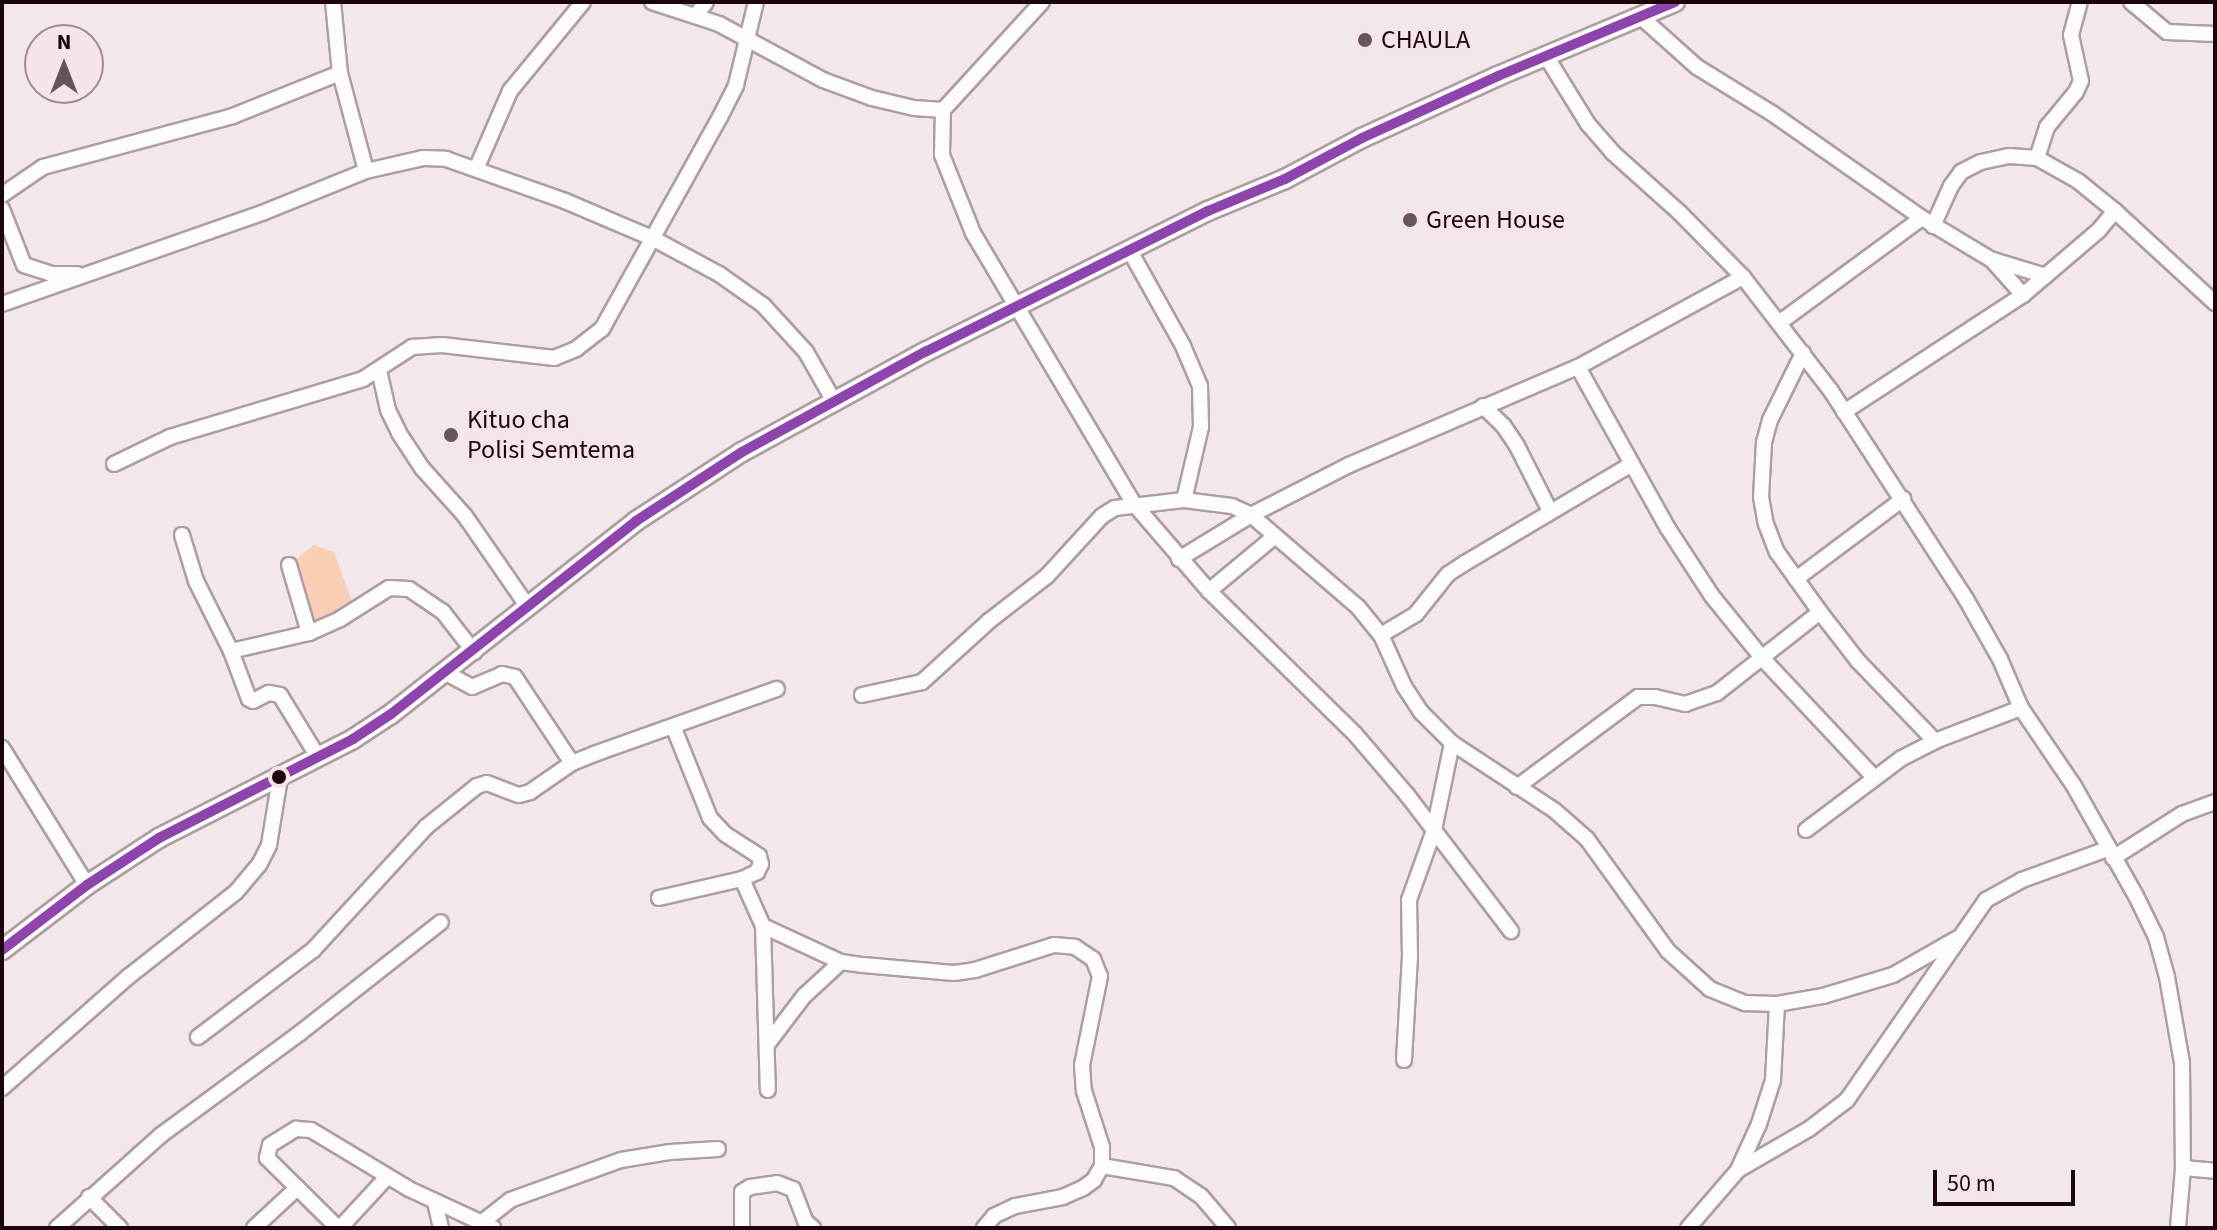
<!DOCTYPE html>
<html>
<head>
<meta charset="utf-8">
<style>
	body { margin:0 }
	#map { position:relative; width:2217px; height:1230px; overflow:hidden; background:#f2e8eb; font-family:"Source Sans 3",sans-serif }
	div>[style] { position:absolute }
	[style*='--x'] { left:calc(var(--x)*1px); top:calc(var(--y)*1px); width:calc(var(--w)*1px); rotate:calc(var(--a)*1deg) }
	.green>* { inset:0; background:#f8cfb4 }
	.roads { filter:drop-shadow(2px 0 #ae9da3) drop-shadow(-2px 0 #ae9da3) drop-shadow(0 2px #ae9da3) drop-shadow(0 -2px #ae9da3) }
	.minor>* { height:14px; margin:-7px; padding:0 7px; transform-origin:7px; border-radius:7px; background:#fdfcfc }
	.tertiary>* { height:18px; margin:-9px; padding:0 9px; transform-origin:9px; border-radius:9px; background:#fdfcfc }
	.bus-1>* { height:10px; margin:-5px; padding:0 5px; transform-origin:5px; border-radius:5px; background:#8e44ad }
	.dots>* { width:22px; height:22px; translate:-50% -50%; box-sizing:border-box; border:4px solid #f5e5ea; border-radius:50% }
	span { translate:-50% -50%; white-space:nowrap; text-align:center; line-height:1.15; -webkit-text-stroke:7px #f5e5ea; paint-order:stroke }
	.poi-label { font-size:26px; color:#1d050e }
	.left { translate:0 -50%; text-align:left }
	.frame { position:absolute; inset:0; border:4px solid #1d050e; pointer-events:none }
	.north { position:absolute; left:24px; top:24px; width:80px; height:80px; box-sizing:border-box; background:#f5e5ea; border:2px solid #9f8b92; border-radius:50%; rotate:0deg; font-size:22px; font-weight:700; line-height:32px; text-align:center; color:#1d050e }
	.north::after { content:''; display:block; margin:auto; width:28px; height:36px; background:#68545b; clip-path:polygon(50% 0,100% 100%,50% 72%,0 100%) }
	.scale { position:absolute; left:1933px; top:1170px; width:142px; height:36px; box-sizing:border-box; border:4px solid #1d050e; border-top:0; padding-left:10px; font-size:24px; line-height:28px; white-space:nowrap; color:#1d050e; -webkit-text-stroke:6px #f5e5ea; paint-order:stroke }
</style>
</head>
<body>
<div id="map">
	<div class="green">
		<div style="clip-path:polygon(314px 545px,334px 552px,354px 607px,306px 637px,291px 563px)"></div>
	</div>
	<div class="roads">
		<div class="minor">
			<div style="--x:333;--y:2;--w:71;--a:84.4"></div>
			<div style="--x:340;--y:73;--w:101;--a:75.1"></div>
			<div style="--x:652;--y:2;--w:71;--a:18.2"></div>
			<div style="--x:719;--y:24;--w:118;--a:28.3"></div>
			<div style="--x:823;--y:80;--w:52;--a:20.2"></div>
			<div style="--x:872;--y:98;--w:43;--a:13.4"></div>
			<div style="--x:914;--y:108;--w:29;--a:4"></div>
			<div style="--x:1042;--y:2;--w:147;--a:132.5"></div>
			<div style="--x:943;--y:110;--w:45;--a:91.3"></div>
			<div style="--x:942;--y:155;--w:84;--a:68.3"></div>
			<div style="--x:973;--y:233;--w:315;--a:59.3"></div>
			<div style="--x:1134;--y:504;--w:115;--a:49.2"></div>
			<div style="--x:1209;--y:591;--w:204;--a:44.4"></div>
			<div style="--x:1355;--y:734;--w:82;--a:49.5"></div>
			<div style="--x:1408;--y:796;--w:170;--a:52.7"></div>
			<div style="--x:2131;--y:2;--w:47;--a:39.8"></div>
			<div style="--x:2167;--y:32;--w:48;--a:2.4"></div>
			<div style="--x:696;--y:15;--w:16;--a:-52"></div>
			<div style="--x:1641;--y:17;--w:75;--a:41.8"></div>
			<div style="--x:1697;--y:67;--w:89;--a:31.7"></div>
			<div style="--x:1773;--y:114;--w:182;--a:34.9"></div>
			<div style="--x:1922;--y:218;--w:82;--a:31"></div>
			<div style="--x:1992;--y:260;--w:47;--a:48.5"></div>
			<div style="--x:1546;--y:56;--w:80;--a:58.3"></div>
			<div style="--x:1588;--y:124;--w:37;--a:49"></div>
			<div style="--x:1612;--y:152;--w:91;--a:41.9"></div>
			<div style="--x:1680;--y:213;--w:90;--a:45.5"></div>
			<div style="--x:1743;--y:277;--w:144;--a:52.3"></div>
			<div style="--x:1831;--y:391;--w:248;--a:57"></div>
			<div style="--x:1966;--y:599;--w:69;--a:60.5"></div>
			<div style="--x:2000;--y:659;--w:53;--a:66.8"></div>
			<div style="--x:2021;--y:708;--w:94;--a:55.8"></div>
			<div style="--x:2074;--y:786;--w:126;--a:60.6"></div>
			<div style="--x:2136;--y:896;--w:46;--a:64"></div>
			<div style="--x:2156;--y:937;--w:41;--a:74.6"></div>
			<div style="--x:2167;--y:977;--w:87;--a:80.1"></div>
			<div style="--x:2182;--y:1063;--w:105;--a:89.5"></div>
			<div style="--x:2183;--y:1168;--w:60;--a:94.8"></div>
			<div style="--x:2037;--y:158;--w:33;--a:-72"></div>
			<div style="--x:2047;--y:127;--w:45;--a:-50.4"></div>
			<div style="--x:2076;--y:92;--w:12;--a:-66"></div>
			<div style="--x:2081;--y:81;--w:47;--a:-102.3"></div>
			<div style="--x:2071;--y:35;--w:34;--a:-75"></div>
			<div style="--x:477;--y:167;--w:83;--a:-66.5"></div>
			<div style="--x:510;--y:91;--w:115;--a:-50.6"></div>
			<div style="--x:2;--y:195;--w:50;--a:-34.3"></div>
			<div style="--x:43;--y:167;--w:197;--a:-15"></div>
			<div style="--x:233;--y:116;--w:115;--a:-21.9"></div>
			<div style="--x:2;--y:209;--w:60;--a:68.6"></div>
			<div style="--x:24;--y:265;--w:28;--a:18"></div>
			<div style="--x:51;--y:274;--w:26;--a:0"></div>
			<div style="--x:1933;--y:226;--w:44;--a:-65.8"></div>
			<div style="--x:1951;--y:186;--w:17;--a:-54"></div>
			<div style="--x:1961;--y:172;--w:22;--a:-27"></div>
			<div style="--x:1981;--y:162;--w:29;--a:-12"></div>
			<div style="--x:2009;--y:156;--w:28;--a:4"></div>
			<div style="--x:2037;--y:158;--w:47;--a:29.3"></div>
			<div style="--x:2078;--y:181;--w:48;--a:39"></div>
			<div style="--x:2115;--y:211;--w:136;--a:42.6"></div>
			<div style="--x:1130;--y:251;--w:109;--a:60.8"></div>
			<div style="--x:1183;--y:346;--w:43;--a:67"></div>
			<div style="--x:1200;--y:386;--w:41;--a:88.6"></div>
			<div style="--x:1201;--y:427;--w:75;--a:103.1"></div>
			<div style="--x:1993;--y:260;--w:55;--a:16.8"></div>
			<div style="--x:2;--y:304;--w:275;--a:-19.3"></div>
			<div style="--x:262;--y:213;--w:112;--a:-22"></div>
			<div style="--x:366;--y:171;--w:58;--a:-12.8"></div>
			<div style="--x:423;--y:158;--w:23;--a:2"></div>
			<div style="--x:446;--y:159;--w:126;--a:19.4"></div>
			<div style="--x:565;--y:201;--w:97;--a:23.1"></div>
			<div style="--x:654;--y:239;--w:74;--a:28.3"></div>
			<div style="--x:719;--y:274;--w:54;--a:35.2"></div>
			<div style="--x:763;--y:305;--w:64;--a:47.5"></div>
			<div style="--x:806;--y:352;--w:59;--a:60.4"></div>
			<div style="--x:1779;--y:323;--w:177;--a:-36.3"></div>
			<div style="--x:1803;--y:353;--w:75;--a:116.2"></div>
			<div style="--x:1770;--y:420;--w:23;--a:105"></div>
			<div style="--x:1764;--y:442;--w:55;--a:93.1"></div>
			<div style="--x:1761;--y:497;--w:27;--a:80"></div>
			<div style="--x:1766;--y:524;--w:30;--a:69"></div>
			<div style="--x:1777;--y:552;--w:74;--a:54.4"></div>
			<div style="--x:1820;--y:612;--w:62;--a:52.2"></div>
			<div style="--x:1858;--y:661;--w:111;--a:46.1"></div>
			<div style="--x:1578;--y:367;--w:183;--a:60.9"></div>
			<div style="--x:1667;--y:527;--w:82;--a:56.9"></div>
			<div style="--x:1712;--y:596;--w:81;--a:51"></div>
			<div style="--x:1763;--y:659;--w:162;--a:46.8"></div>
			<div style="--x:379;--y:370;--w:41;--a:77.3"></div>
			<div style="--x:388;--y:410;--w:25;--a:64"></div>
			<div style="--x:399;--y:433;--w:42;--a:56.7"></div>
			<div style="--x:422;--y:468;--w:64;--a:48.1"></div>
			<div style="--x:465;--y:516;--w:111;--a:55.3"></div>
			<div style="--x:1483;--y:406;--w:28;--a:44"></div>
			<div style="--x:1503;--y:425;--w:25;--a:56"></div>
			<div style="--x:1517;--y:446;--w:73;--a:63.1"></div>
			<div style="--x:1844;--y:412;--w:214;--a:-33.2"></div>
			<div style="--x:2023;--y:295;--w:100;--a:-40.5"></div>
			<div style="--x:2099;--y:230;--w:25;--a:-50"></div>
			<div style="--x:114;--y:464;--w:62;--a:-25.7"></div>
			<div style="--x:170;--y:437;--w:202;--a:-16.7"></div>
			<div style="--x:363;--y:379;--w:59;--a:-33.1"></div>
			<div style="--x:412;--y:347;--w:30;--a:-4"></div>
			<div style="--x:442;--y:345;--w:113;--a:6.6"></div>
			<div style="--x:554;--y:358;--w:24;--a:-22"></div>
			<div style="--x:576;--y:349;--w:33;--a:-38"></div>
			<div style="--x:602;--y:329;--w:243;--a:-60.9"></div>
			<div style="--x:720;--y:117;--w:36;--a:-63"></div>
			<div style="--x:736;--y:85;--w:85;--a:-76.5"></div>
			<div style="--x:182;--y:535;--w:48;--a:73.1"></div>
			<div style="--x:196;--y:581;--w:78;--a:63.4"></div>
			<div style="--x:231;--y:651;--w:51;--a:69.4"></div>
			<div style="--x:249;--y:699;--w:4;--a:27"></div>
			<div style="--x:253;--y:701;--w:18;--a:-27"></div>
			<div style="--x:269;--y:693;--w:11;--a:10"></div>
			<div style="--x:280;--y:695;--w:73;--a:58.5"></div>
			<div style="--x:1179;--y:559;--w:84;--a:-31.4"></div>
			<div style="--x:1251;--y:515;--w:110;--a:-27"></div>
			<div style="--x:1349;--y:465;--w:249;--a:-23.2"></div>
			<div style="--x:1578;--y:367;--w:188;--a:-28.6"></div>
			<div style="--x:289;--y:565;--w:71;--a:73.6"></div>
			<div style="--x:309;--y:633;--w:34;--a:-24"></div>
			<div style="--x:340;--y:619;--w:58;--a:-32.3"></div>
			<div style="--x:389;--y:588;--w:20;--a:3"></div>
			<div style="--x:409;--y:589;--w:41;--a:34.1"></div>
			<div style="--x:443;--y:612;--w:51;--a:52.2"></div>
			<div style="--x:1796;--y:579;--w:134;--a:-36.8"></div>
			<div style="--x:1209;--y:591;--w:85;--a:-39.7"></div>
			<div style="--x:1381;--y:635;--w:41;--a:-31"></div>
			<div style="--x:1416;--y:614;--w:51;--a:-51.3"></div>
			<div style="--x:1448;--y:574;--w:20;--a:-33"></div>
			<div style="--x:1465;--y:563;--w:194;--a:-30.7"></div>
			<div style="--x:231;--y:651;--w:80;--a:-13"></div>
			<div style="--x:446;--y:673;--w:30;--a:28"></div>
			<div style="--x:472;--y:687;--w:33;--a:-23"></div>
			<div style="--x:502;--y:674;--w:13;--a:13"></div>
			<div style="--x:515;--y:677;--w:103;--a:56.5"></div>
			<div style="--x:862;--y:695;--w:61;--a:-12.2"></div>
			<div style="--x:922;--y:682;--w:91;--a:-42.3"></div>
			<div style="--x:989;--y:621;--w:73;--a:-37.8"></div>
			<div style="--x:1047;--y:576;--w:81;--a:-47.5"></div>
			<div style="--x:1102;--y:516;--w:15;--a:-32"></div>
			<div style="--x:1115;--y:508;--w:69;--a:-6.6"></div>
			<div style="--x:1184;--y:500;--w:48;--a:7.1"></div>
			<div style="--x:1232;--y:506;--w:21;--a:25"></div>
			<div style="--x:1251;--y:515;--w:141;--a:40.7"></div>
			<div style="--x:1358;--y:607;--w:36;--a:51"></div>
			<div style="--x:1381;--y:635;--w:56;--a:65.7"></div>
			<div style="--x:1404;--y:686;--w:31;--a:57"></div>
			<div style="--x:1421;--y:712;--w:44;--a:45"></div>
			<div style="--x:1452;--y:743;--w:122;--a:33.3"></div>
			<div style="--x:1554;--y:810;--w:44;--a:41.3"></div>
			<div style="--x:1587;--y:839;--w:138;--a:54.1"></div>
			<div style="--x:1668;--y:951;--w:57;--a:42.1"></div>
			<div style="--x:1710;--y:989;--w:38;--a:22"></div>
			<div style="--x:1745;--y:1003;--w:32;--a:2"></div>
			<div style="--x:1777;--y:1004;--w:47;--a:-9.9"></div>
			<div style="--x:1823;--y:996;--w:73;--a:-16.7"></div>
			<div style="--x:1893;--y:975;--w:73;--a:-29.7"></div>
			<div style="--x:2;--y:748;--w:161;--a:58.2"></div>
			<div style="--x:1517;--y:787;--w:151;--a:-36.6"></div>
			<div style="--x:1638;--y:697;--w:17;--a:0"></div>
			<div style="--x:1655;--y:697;--w:31;--a:13"></div>
			<div style="--x:1685;--y:704;--w:34;--a:-19"></div>
			<div style="--x:1717;--y:693;--w:131;--a:-38.2"></div>
			<div style="--x:1806;--y:830;--w:120;--a:-36.9"></div>
			<div style="--x:1902;--y:758;--w:37;--a:-27"></div>
			<div style="--x:1935;--y:741;--w:92;--a:-21"></div>
			<div style="--x:2113;--y:858;--w:82;--a:-32.5"></div>
			<div style="--x:2182;--y:814;--w:35;--a:-20"></div>
			<div style="--x:742;--y:879;--w:51;--a:65.9"></div>
			<div style="--x:763;--y:926;--w:164;--a:88.3"></div>
			<div style="--x:659;--y:898;--w:85;--a:-12.9"></div>
			<div style="--x:742;--y:879;--w:17;--a:-25"></div>
			<div style="--x:757;--y:872;--w:9;--a:-63"></div>
			<div style="--x:761;--y:864;--w:8;--a:-104"></div>
			<div style="--x:759;--y:856;--w:40;--a:-147.1"></div>
			<div style="--x:725;--y:834;--w:22;--a:-133"></div>
			<div style="--x:710;--y:818;--w:99;--a:-111.9"></div>
			<div style="--x:763;--y:926;--w:86;--a:24.8"></div>
			<div style="--x:841;--y:962;--w:22;--a:8"></div>
			<div style="--x:863;--y:965;--w:91;--a:5"></div>
			<div style="--x:954;--y:973;--w:21;--a:-8"></div>
			<div style="--x:975;--y:970;--w:83;--a:-17.6"></div>
			<div style="--x:1054;--y:945;--w:21;--a:5"></div>
			<div style="--x:1075;--y:947;--w:22;--a:34"></div>
			<div style="--x:1093;--y:959;--w:18;--a:68"></div>
			<div style="--x:1100;--y:976;--w:91;--a:101.4"></div>
			<div style="--x:1082;--y:1065;--w:26;--a:86"></div>
			<div style="--x:1084;--y:1091;--w:59;--a:72.2"></div>
			<div style="--x:1102;--y:1147;--w:19;--a:90"></div>
			<div style="--x:1102;--y:1166;--w:16;--a:120"></div>
			<div style="--x:1094;--y:1180;--w:14;--a:144"></div>
			<div style="--x:1083;--y:1188;--w:22;--a:156"></div>
			<div style="--x:1063;--y:1197;--w:49;--a:169.4"></div>
			<div style="--x:1015;--y:1206;--w:23;--a:155"></div>
			<div style="--x:994;--y:1216;--w:16;--a:130"></div>
			<div style="--x:198;--y:1037;--w:144;--a:-37.1"></div>
			<div style="--x:313;--y:950;--w:167;--a:-47.4"></div>
			<div style="--x:426;--y:827;--w:65;--a:-38.8"></div>
			<div style="--x:477;--y:786;--w:10;--a:-17"></div>
			<div style="--x:487;--y:783;--w:34;--a:21"></div>
			<div style="--x:519;--y:795;--w:11;--a:-15"></div>
			<div style="--x:530;--y:792;--w:51;--a:-34.6"></div>
			<div style="--x:572;--y:763;--w:24;--a:-22"></div>
			<div style="--x:594;--y:754;--w:194;--a:-19.6"></div>
			<div style="--x:769;--y:1042;--w:58;--a:-52.7"></div>
			<div style="--x:804;--y:996;--w:50;--a:-42.6"></div>
			<div style="--x:1404;--y:1060;--w:103;--a:-86.7"></div>
			<div style="--x:1410;--y:957;--w:57;--a:-91"></div>
			<div style="--x:1409;--y:900;--w:74;--a:-70.3"></div>
			<div style="--x:1434;--y:830;--w:89;--a:-78.3"></div>
			<div style="--x:2;--y:1088;--w:168;--a:-41.4"></div>
			<div style="--x:128;--y:977;--w:137;--a:-38.2"></div>
			<div style="--x:236;--y:892;--w:35;--a:-50"></div>
			<div style="--x:259;--y:865;--w:22;--a:-63"></div>
			<div style="--x:269;--y:845;--w:68;--a:-80.7"></div>
			<div style="--x:1102;--y:1166;--w:73;--a:9.5"></div>
			<div style="--x:1174;--y:1178;--w:32;--a:34"></div>
			<div style="--x:1201;--y:1196;--w:42;--a:49.8"></div>
			<div style="--x:2183;--y:1168;--w:32;--a:5"></div>
			<div style="--x:1738;--y:1170;--w:82;--a:-30"></div>
			<div style="--x:1809;--y:1129;--w:48;--a:-37.3"></div>
			<div style="--x:1847;--y:1100;--w:244;--a:-55.2"></div>
			<div style="--x:1986;--y:900;--w:41;--a:-29.1"></div>
			<div style="--x:2022;--y:880;--w:90;--a:-20"></div>
			<div style="--x:89;--y:1197;--w:44;--a:45"></div>
			<div style="--x:435;--y:1202;--w:27;--a:77"></div>
			<div style="--x:481;--y:1223;--w:37;--a:-38"></div>
			<div style="--x:510;--y:1200;--w:118;--a:-19.8"></div>
			<div style="--x:621;--y:1160;--w:50;--a:-9.3"></div>
			<div style="--x:670;--y:1152;--w:48;--a:-3.6"></div>
			<div style="--x:57;--y:1228;--w:140;--a:-41.8"></div>
			<div style="--x:161;--y:1135;--w:172;--a:-36.3"></div>
			<div style="--x:300;--y:1033;--w:179;--a:-38.2"></div>
			<div style="--x:254;--y:1228;--w:59;--a:-42.9"></div>
			<div style="--x:338;--y:1228;--w:100;--a:-135.4"></div>
			<div style="--x:267;--y:1158;--w:13;--a:-77"></div>
			<div style="--x:270;--y:1145;--w:31;--a:-32"></div>
			<div style="--x:296;--y:1129;--w:15;--a:4"></div>
			<div style="--x:311;--y:1130;--w:114;--a:31"></div>
			<div style="--x:409;--y:1189;--w:93;--a:24.9"></div>
			<div style="--x:340;--y:1228;--w:69;--a:-47.3"></div>
			<div style="--x:742;--y:1228;--w:36;--a:-90"></div>
			<div style="--x:742;--y:1192;--w:9;--a:-32"></div>
			<div style="--x:750;--y:1187;--w:27;--a:-8"></div>
			<div style="--x:777;--y:1183;--w:17;--a:21"></div>
			<div style="--x:793;--y:1189;--w:34;--a:69"></div>
			<div style="--x:805;--y:1221;--w:11;--a:41"></div>
			<div style="--x:1688;--y:1228;--w:77;--a:-49.2"></div>
			<div style="--x:1738;--y:1170;--w:51;--a:-65.5"></div>
			<div style="--x:1759;--y:1124;--w:46;--a:-72.3"></div>
			<div style="--x:1773;--y:1080;--w:76;--a:-87"></div>
		</div>
		<div class="tertiary">
			<div style="--x:2;--y:950;--w:107;--a:-37.4"></div>
			<div style="--x:87;--y:885;--w:86;--a:-33.1"></div>
			<div style="--x:159;--y:838;--w:218;--a:-27"></div>
			<div style="--x:353;--y:739;--w:45;--a:-33.3"></div>
			<div style="--x:391;--y:714;--w:312;--a:-38.2"></div>
			<div style="--x:636;--y:521;--w:126;--a:-33.1"></div>
			<div style="--x:742;--y:452;--w:209;--a:-28.7"></div>
			<div style="--x:925;--y:352;--w:316;--a:-26.5"></div>
			<div style="--x:1208;--y:211;--w:83;--a:-22.6"></div>
			<div style="--x:1285;--y:179;--w:87;--a:-28"></div>
			<div style="--x:1362;--y:138;--w:149;--a:-24.5"></div>
			<div style="--x:1498;--y:76;--w:192;--a:-22.7"></div>
		</div>
	</div>
	<div class="bus-1">
		<div style="--x:2;--y:950;--w:107;--a:-37.4"></div>
		<div style="--x:87;--y:885;--w:86;--a:-33.1"></div>
		<div style="--x:159;--y:838;--w:218;--a:-27"></div>
		<div style="--x:353;--y:739;--w:45;--a:-33.3"></div>
		<div style="--x:391;--y:714;--w:312;--a:-38.2"></div>
		<div style="--x:636;--y:521;--w:126;--a:-33.1"></div>
		<div style="--x:742;--y:452;--w:209;--a:-28.7"></div>
		<div style="--x:925;--y:352;--w:316;--a:-26.5"></div>
		<div style="--x:1208;--y:211;--w:83;--a:-22.6"></div>
		<div style="--x:1285;--y:179;--w:87;--a:-28"></div>
		<div style="--x:1362;--y:138;--w:149;--a:-24.5"></div>
		<div style="--x:1498;--y:76;--w:192;--a:-22.7"></div>
	</div>
	<div class="dots">
		<div style="left:1365px;top:40px;background:#68545b"></div>
		<div style="left:1410px;top:220px;background:#68545b"></div>
		<div style="left:451px;top:435px;background:#68545b"></div>
		<div style="left:279px;top:777px;background:#1d050e"></div>
	</div>
	<div class="poi-label">
		<span class="left" style="left:1381px;top:40px">CHAULA</span>
		<span class="left" style="left:1426px;top:220px">Green House</span>
		<span class="left" style="left:467px;top:435px">Kituo cha<br>Polisi Semtema</span>
	</div>
	<div class="frame"></div>
	<div class="north">N</div>
	<div class="scale">50 m</div>
</div>
</body>
</html>
